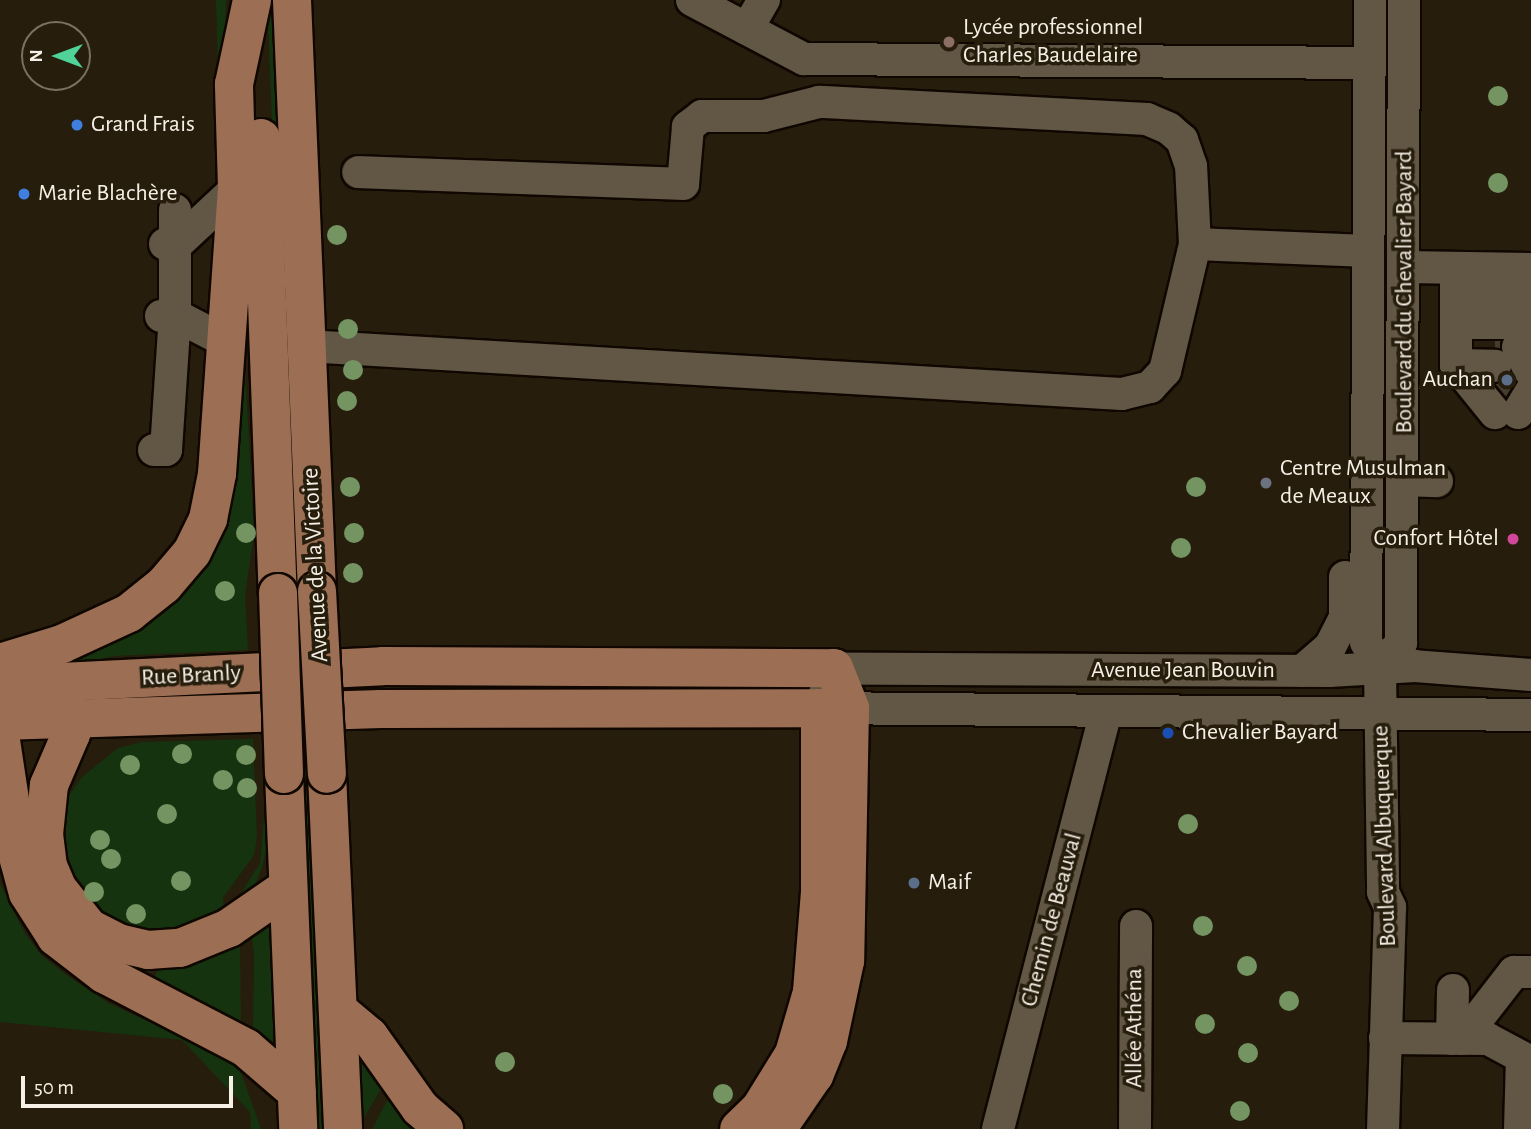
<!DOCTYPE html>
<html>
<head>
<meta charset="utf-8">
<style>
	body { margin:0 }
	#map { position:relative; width:1531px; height:1129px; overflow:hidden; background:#261d0c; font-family:"Alegreya Sans",sans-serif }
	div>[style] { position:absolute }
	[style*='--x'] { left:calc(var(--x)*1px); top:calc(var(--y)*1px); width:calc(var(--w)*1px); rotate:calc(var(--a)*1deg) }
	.green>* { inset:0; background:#15330e }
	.minor-tunnel>* { height:32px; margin-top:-16px; transform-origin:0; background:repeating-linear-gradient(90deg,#453c2d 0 32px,transparent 0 48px) }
	.roads { filter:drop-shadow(2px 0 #0f0700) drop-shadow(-2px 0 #0f0700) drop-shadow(0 2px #0f0700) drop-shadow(0 -2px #0f0700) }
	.minor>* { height:32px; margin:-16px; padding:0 16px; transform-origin:16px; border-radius:16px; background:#625644 }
	.major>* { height:38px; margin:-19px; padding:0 19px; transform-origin:19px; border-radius:19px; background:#9c6f54 }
	.bridges { filter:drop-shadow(2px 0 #0f0700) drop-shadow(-2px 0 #0f0700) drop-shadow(0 2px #0f0700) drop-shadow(0 -2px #0f0700) }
	.major-bridge>* { height:38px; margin:-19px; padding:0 19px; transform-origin:19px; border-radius:19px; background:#9c6f54 }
	.trees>* { width:20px; height:20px; margin:-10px; border-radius:50%; background:#749461 }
	.dots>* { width:19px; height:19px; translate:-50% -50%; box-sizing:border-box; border:4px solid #261d0c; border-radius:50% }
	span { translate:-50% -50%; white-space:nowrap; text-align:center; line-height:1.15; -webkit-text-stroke:7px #261d0c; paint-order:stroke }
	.poi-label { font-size:24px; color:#f6efe5 }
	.left { translate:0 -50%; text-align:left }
	.right { translate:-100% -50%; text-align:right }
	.street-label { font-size:24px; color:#f6efe5 }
	.north { position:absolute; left:21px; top:21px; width:70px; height:70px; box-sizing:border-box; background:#261d0c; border:2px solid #797163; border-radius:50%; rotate:270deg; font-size:19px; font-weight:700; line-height:28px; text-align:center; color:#f6efe5 }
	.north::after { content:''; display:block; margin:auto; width:24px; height:32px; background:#4fd399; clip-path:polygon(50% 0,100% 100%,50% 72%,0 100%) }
	.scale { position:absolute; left:21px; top:1076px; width:212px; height:32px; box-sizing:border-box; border:4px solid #f6efe5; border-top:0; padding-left:9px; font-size:21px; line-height:24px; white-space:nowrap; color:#f6efe5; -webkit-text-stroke:5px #261d0c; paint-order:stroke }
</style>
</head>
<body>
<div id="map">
	<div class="green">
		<div style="clip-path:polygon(216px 0,226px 0,221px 179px)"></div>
		<div style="clip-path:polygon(267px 0,271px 0,276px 63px,305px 683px,373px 681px,373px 693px,307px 695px,329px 1129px,311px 1129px,295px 696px,51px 703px,295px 683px)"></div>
		<div style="clip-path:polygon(242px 310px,254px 534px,245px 595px,248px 650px,114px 656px,75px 665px,69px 659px,180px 590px)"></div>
		<div style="clip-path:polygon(253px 739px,257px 837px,254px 855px,223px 898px,223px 913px,192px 929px,134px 933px,99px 914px,63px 865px,59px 821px,67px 798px,82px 777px,118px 748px,142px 742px)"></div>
		<div style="clip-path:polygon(265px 805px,268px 837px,263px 865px,253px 890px,233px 906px,260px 863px)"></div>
		<div style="clip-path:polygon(0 883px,24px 932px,42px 956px,68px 976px,108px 1003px,215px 1052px,240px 1070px,261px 1129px,251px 1129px,250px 1112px,182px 1040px,0 1022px)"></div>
		<div style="clip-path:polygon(272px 918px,278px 1050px,253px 1038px,254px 952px,250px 928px)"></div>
		<div style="clip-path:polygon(240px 937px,241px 1029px,153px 986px,159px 964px)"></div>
		<div style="clip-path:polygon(366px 1060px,386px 1081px,359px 1126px,357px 1066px)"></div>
		<div style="clip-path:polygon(392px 1092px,426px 1129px,372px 1129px)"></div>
	</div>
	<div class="minor-tunnel">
		<div style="--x:1495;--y:347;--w:23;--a:0"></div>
		<div style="--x:1495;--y:393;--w:23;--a:0"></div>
	</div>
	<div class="roads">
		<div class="minor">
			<div style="--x:692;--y:0;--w:127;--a:27.8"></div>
			<div style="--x:804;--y:59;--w:566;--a:0.4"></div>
			<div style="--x:1370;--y:0;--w:642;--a:90.36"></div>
			<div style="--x:1366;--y:642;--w:30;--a:62"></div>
			<div style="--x:1380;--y:668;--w:224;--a:89.2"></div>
			<div style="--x:1383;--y:892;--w:17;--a:65"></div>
			<div style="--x:1390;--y:907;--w:222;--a:91.8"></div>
			<div style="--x:747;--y:29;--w:34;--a:-60"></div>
			<div style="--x:165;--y:244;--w:12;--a:0"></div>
			<div style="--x:177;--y:244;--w:82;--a:-43"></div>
			<div style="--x:1195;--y:244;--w:173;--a:2.3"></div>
			<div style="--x:1404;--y:267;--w:127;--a:0.9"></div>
			<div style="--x:1456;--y:268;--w:97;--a:90"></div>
			<div style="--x:1456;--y:365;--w:39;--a:1"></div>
			<div style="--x:1456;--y:296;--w:75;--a:-0.8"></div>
			<div style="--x:161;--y:316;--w:14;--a:-4"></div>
			<div style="--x:175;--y:315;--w:56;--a:27.5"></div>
			<div style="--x:1456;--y:323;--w:75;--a:0"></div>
			<div style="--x:306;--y:346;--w:817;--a:3.37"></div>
			<div style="--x:1122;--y:394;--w:29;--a:-14"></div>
			<div style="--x:1150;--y:387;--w:22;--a:-47"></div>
			<div style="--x:1165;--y:371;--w:130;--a:-76.7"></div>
			<div style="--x:1195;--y:244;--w:78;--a:-92.9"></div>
			<div style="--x:1191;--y:166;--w:28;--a:-109"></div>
			<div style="--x:1182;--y:140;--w:18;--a:-139"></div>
			<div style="--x:1168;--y:128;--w:23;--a:-157"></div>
			<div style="--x:1147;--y:119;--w:328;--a:-177"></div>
			<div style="--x:819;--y:102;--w:57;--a:165.7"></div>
			<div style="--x:764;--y:116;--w:62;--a:180"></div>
			<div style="--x:702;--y:116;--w:18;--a:142"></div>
			<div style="--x:688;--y:127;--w:57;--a:95"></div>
			<div style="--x:683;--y:184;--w:325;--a:-177.9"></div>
			<div style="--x:1518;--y:347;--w:28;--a:63"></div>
			<div style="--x:1456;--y:365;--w:62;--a:50.9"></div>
			<div style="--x:1518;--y:413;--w:26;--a:-59"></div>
			<div style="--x:154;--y:450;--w:12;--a:0"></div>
			<div style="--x:166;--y:450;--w:135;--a:-86.2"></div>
			<div style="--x:175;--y:315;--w:105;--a:-90"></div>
			<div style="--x:1403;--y:480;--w:34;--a:2"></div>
			<div style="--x:1380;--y:668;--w:33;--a:-50"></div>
			<div style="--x:1401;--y:643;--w:643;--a:-89.73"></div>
			<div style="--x:1302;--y:671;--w:37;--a:-41"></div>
			<div style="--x:1330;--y:647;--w:33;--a:-63"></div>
			<div style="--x:1345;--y:618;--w:41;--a:-90"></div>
			<div style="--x:1531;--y:675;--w:116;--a:-175.6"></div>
			<div style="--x:1415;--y:666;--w:86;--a:176.7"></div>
			<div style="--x:1329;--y:671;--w:495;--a:-179.7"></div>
			<div style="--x:834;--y:668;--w:42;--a:109.3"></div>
			<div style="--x:820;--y:708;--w:711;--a:0.56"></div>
			<div style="--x:1385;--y:1038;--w:103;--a:0.6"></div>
			<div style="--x:1488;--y:1039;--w:49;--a:28.1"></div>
			<div style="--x:1452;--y:1039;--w:49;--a:-88.8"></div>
			<div style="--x:1462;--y:1039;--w:85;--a:-52.2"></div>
			<div style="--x:1514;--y:972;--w:17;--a:0"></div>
			<div style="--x:998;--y:1129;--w:431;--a:-75.5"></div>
			<div style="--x:1135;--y:1129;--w:203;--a:-89.7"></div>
			<div style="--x:1520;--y:1129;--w:71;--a:-88.4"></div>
		</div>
		<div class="major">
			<div style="--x:292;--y:0;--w:592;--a:87.58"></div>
			<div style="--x:261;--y:138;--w:455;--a:87.9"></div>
			<div style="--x:0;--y:663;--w:65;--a:-17"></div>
			<div style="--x:62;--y:644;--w:74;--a:-24.8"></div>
			<div style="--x:129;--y:613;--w:45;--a:-38.7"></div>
			<div style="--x:164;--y:585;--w:43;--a:-49.7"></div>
			<div style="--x:192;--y:552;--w:37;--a:-64"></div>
			<div style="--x:208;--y:519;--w:46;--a:-78.7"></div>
			<div style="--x:217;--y:474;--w:287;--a:-86"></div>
			<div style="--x:237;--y:188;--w:104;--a:-91.7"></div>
			<div style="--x:234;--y:84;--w:86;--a:-77.9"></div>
			<div style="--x:0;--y:685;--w:383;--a:-2.8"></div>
			<div style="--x:383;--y:666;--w:451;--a:0.3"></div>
			<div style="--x:834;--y:668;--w:43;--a:68.2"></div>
			<div style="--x:850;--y:708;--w:253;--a:91.1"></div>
			<div style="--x:845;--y:961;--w:82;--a:102"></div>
			<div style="--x:828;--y:1041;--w:37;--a:112"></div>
			<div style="--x:814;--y:1075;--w:65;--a:124.4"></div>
			<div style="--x:71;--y:718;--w:16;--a:90"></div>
			<div style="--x:71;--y:734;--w:56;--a:113.3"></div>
			<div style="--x:49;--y:785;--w:49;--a:95.8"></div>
			<div style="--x:44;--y:834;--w:32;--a:83"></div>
			<div style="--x:48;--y:866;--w:25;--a:67"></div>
			<div style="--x:58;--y:889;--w:50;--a:51.5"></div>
			<div style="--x:89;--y:928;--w:33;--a:27"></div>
			<div style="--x:118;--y:943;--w:31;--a:13"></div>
			<div style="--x:148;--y:950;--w:32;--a:-4"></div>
			<div style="--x:180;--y:948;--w:53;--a:-22.2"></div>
			<div style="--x:229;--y:928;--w:70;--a:-34.6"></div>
			<div style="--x:0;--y:721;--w:381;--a:-1.8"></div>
			<div style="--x:381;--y:709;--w:439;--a:-0.1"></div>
			<div style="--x:820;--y:708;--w:184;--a:90"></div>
			<div style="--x:820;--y:892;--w:100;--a:94.6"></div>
			<div style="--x:812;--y:992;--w:65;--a:106.2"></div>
			<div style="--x:794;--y:1054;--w:65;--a:121.7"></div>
			<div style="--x:760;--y:1109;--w:29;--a:136"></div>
			<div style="--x:0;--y:734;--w:127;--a:81.4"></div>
			<div style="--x:19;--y:860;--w:34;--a:75"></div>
			<div style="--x:28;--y:893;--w:52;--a:57.5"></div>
			<div style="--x:56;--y:937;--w:61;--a:37.6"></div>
			<div style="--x:104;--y:974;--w:160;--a:27.5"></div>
			<div style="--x:246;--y:1048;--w:67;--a:40.8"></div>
			<div style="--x:284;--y:774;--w:355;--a:87.7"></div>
			<div style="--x:327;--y:774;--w:355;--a:87.4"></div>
			<div style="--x:339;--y:1011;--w:39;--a:40"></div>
			<div style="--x:369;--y:1036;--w:88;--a:54.7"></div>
			<div style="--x:420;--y:1108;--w:32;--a:41"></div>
		</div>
	</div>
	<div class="bridges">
		<div class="major-bridge">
			<div style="--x:317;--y:591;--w:183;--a:86.9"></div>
			<div style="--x:278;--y:593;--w:181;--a:88.1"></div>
		</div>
	</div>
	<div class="trees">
		<div style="left:1498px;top:96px"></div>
		<div style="left:1498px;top:183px"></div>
		<div style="left:337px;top:235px"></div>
		<div style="left:348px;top:329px"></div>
		<div style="left:353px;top:370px"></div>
		<div style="left:347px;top:401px"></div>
		<div style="left:350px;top:487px"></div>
		<div style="left:1196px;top:487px"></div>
		<div style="left:246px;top:533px"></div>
		<div style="left:354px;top:533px"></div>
		<div style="left:1181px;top:548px"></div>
		<div style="left:353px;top:573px"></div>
		<div style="left:225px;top:591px"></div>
		<div style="left:182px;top:754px"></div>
		<div style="left:246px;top:755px"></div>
		<div style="left:130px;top:765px"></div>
		<div style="left:223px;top:780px"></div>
		<div style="left:247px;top:788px"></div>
		<div style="left:167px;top:814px"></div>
		<div style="left:1188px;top:824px"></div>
		<div style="left:100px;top:840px"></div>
		<div style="left:111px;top:859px"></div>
		<div style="left:181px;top:881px"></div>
		<div style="left:94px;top:892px"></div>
		<div style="left:136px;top:914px"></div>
		<div style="left:1203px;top:926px"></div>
		<div style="left:1247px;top:966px"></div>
		<div style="left:1289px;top:1001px"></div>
		<div style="left:1205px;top:1024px"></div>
		<div style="left:1248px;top:1053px"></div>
		<div style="left:505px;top:1062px"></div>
		<div style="left:723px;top:1094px"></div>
		<div style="left:1240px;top:1111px"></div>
	</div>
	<div class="dots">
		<div style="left:949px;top:42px;background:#8d6e63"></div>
		<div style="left:77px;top:125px;background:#3f7fe0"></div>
		<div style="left:24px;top:194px;background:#3f7fe0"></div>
		<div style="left:1507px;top:380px;background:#5c6f8a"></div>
		<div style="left:1266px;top:483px;background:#6b7280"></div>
		<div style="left:1513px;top:539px;background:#d1479c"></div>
		<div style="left:1168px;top:733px;background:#1a4fb4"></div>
		<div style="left:914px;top:883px;background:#5c6f8a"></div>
	</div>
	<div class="poi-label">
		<span class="left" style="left:963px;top:42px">Lycée professionnel<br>Charles Baudelaire</span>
		<span class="left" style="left:91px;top:125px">Grand Frais</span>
		<span class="left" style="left:38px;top:194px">Marie Blachère</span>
		<span class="right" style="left:1493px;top:380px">Auchan</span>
		<span class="left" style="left:1280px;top:483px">Centre Musulman<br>de Meaux</span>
		<span class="right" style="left:1499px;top:539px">Confort Hôtel</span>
		<span class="left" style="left:1182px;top:733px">Chevalier Bayard</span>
		<span class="left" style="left:928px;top:883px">Maif</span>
	</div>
	<div class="street-label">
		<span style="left:1405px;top:292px;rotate:-90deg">Boulevard du Chevalier Bayard</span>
		<span style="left:316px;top:565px;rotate:-93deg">Avenue de la Victoire</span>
		<span style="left:1183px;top:671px">Avenue Jean Bouvin</span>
		<span style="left:191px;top:676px;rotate:-3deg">Rue Branly</span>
		<span style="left:1385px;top:836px;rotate:-92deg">Boulevard Albuquerque</span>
		<span style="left:1052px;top:920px;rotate:-75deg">Chemin de Beauval</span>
		<span style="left:1135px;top:1028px;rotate:-90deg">Allée Athéna</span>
	</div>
	<div class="north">N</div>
	<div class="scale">50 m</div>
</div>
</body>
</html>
